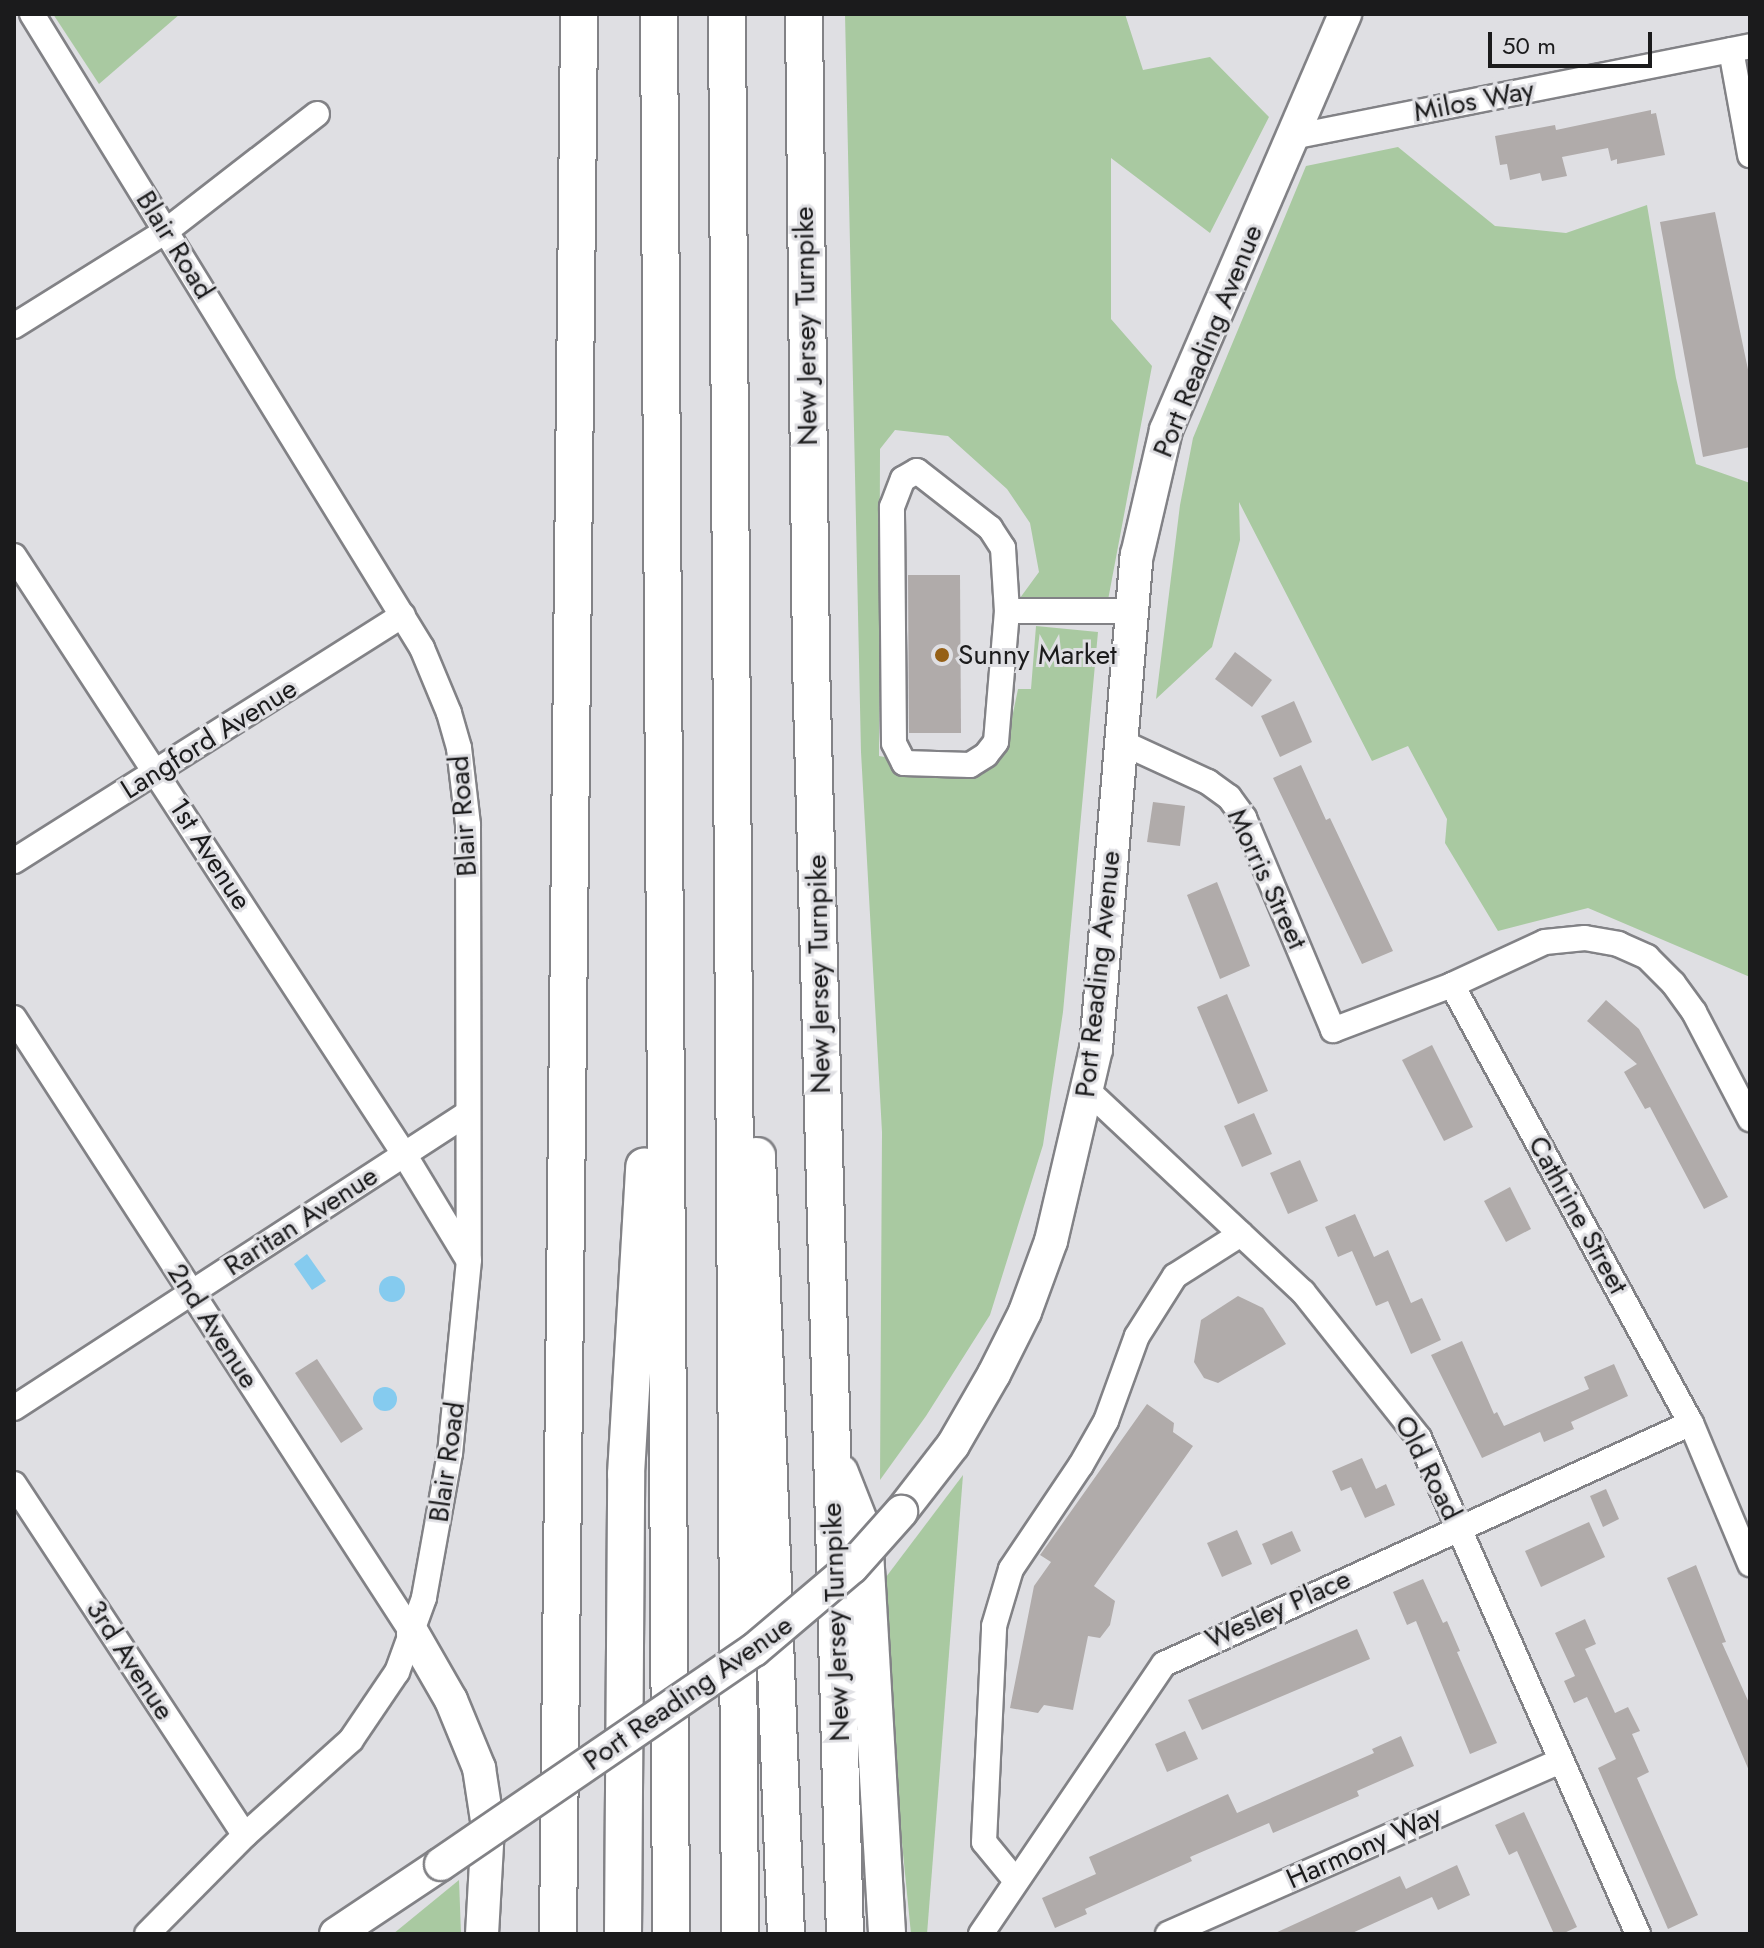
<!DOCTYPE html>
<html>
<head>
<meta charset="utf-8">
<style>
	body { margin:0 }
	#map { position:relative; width:1764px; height:1948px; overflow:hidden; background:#dfdfe3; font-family:Jost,sans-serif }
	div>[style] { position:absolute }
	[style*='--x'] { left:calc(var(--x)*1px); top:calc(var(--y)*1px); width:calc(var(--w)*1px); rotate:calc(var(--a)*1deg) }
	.green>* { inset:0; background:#a9c9a1 }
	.water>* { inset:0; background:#85cbef }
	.round { border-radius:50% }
	.building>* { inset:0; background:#b0abaa }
	.roads { filter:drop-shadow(2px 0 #828286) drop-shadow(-2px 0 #828286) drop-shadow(0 2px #828286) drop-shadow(0 -2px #828286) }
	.minor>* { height:24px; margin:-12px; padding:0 12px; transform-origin:12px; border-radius:12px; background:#fff }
	.major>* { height:32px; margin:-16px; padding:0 16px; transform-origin:16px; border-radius:16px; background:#fff }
	.highway>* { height:36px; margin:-18px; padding:0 18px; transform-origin:18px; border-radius:18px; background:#fff }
	.bridges { filter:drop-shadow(2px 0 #828286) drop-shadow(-2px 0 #828286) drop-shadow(0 2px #828286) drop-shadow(0 -2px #828286) }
	.major-bridge>* { height:32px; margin:-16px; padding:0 16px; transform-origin:16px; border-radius:16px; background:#fff }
	.dots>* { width:22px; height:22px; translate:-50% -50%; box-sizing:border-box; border:4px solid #dfdfe3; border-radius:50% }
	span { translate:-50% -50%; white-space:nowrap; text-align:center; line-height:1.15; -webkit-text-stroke:6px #dfdfe3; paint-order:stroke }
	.street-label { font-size:28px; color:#1b1b1c }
	.poi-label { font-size:28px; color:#1b1b1c }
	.left { translate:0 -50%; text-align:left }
	.frame { position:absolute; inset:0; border:16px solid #1b1b1c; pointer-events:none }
	.scale { position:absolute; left:1488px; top:32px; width:164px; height:36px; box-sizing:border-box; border:4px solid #1b1b1c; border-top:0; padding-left:10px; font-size:24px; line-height:28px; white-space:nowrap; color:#1b1b1c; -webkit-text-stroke:6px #dfdfe3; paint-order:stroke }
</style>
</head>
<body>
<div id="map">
	<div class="green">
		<div style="clip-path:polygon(53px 14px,180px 14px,99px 84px)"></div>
		<div style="clip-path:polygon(845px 14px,1125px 14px,1143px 70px,1210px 57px,1269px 117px,1210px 233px,1111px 158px,1111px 319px,1152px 366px,1108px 600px,1020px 598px,1039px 572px,1030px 523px,1007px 489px,948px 436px,895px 430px,880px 449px,879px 756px,982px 774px,1007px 742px,1018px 689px,1031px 689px,1036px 626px,1098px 632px,1063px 1012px,1043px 1145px,990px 1315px,926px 1416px,880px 1480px,882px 1132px,861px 752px)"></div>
		<div style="clip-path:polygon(1398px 147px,1495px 226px,1566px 233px,1647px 205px,1676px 378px,1696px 464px,1750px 483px,1750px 977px,1588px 908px,1498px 931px,1445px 843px,1447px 819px,1408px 746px,1372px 761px,1239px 502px,1240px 540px,1212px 647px,1156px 699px,1180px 505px,1193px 438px,1306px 166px)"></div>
		<div style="clip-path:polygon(963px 1475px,927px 1934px,911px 1934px,877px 1589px)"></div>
		<div style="clip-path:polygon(459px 1880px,461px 1934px,393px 1934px)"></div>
	</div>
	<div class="water">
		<div style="clip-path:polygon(307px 1254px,326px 1281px,312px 1290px,294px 1264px)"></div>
		<div class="round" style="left:379px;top:1276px;width:26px;height:26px"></div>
		<div class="round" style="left:373px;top:1387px;width:24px;height:24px"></div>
	</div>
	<div class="building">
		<div style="clip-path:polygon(1651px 110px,1651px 114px,1656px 113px,1665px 155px,1617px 164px,1617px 159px,1611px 161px,1608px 148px,1562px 157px,1567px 176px,1542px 181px,1540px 173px,1510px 180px,1507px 164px,1500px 165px,1495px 136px,1555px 125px,1556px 130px)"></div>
		<div style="clip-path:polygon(1715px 212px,1750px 379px,1750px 447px,1703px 457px,1660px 222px)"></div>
		<div style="clip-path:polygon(908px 575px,960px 575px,961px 733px,909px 733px)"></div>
		<div style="clip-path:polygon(1235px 652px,1272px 680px,1252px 707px,1215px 679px)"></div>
		<div style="clip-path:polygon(1294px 701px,1312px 742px,1280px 757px,1261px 716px)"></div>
		<div style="clip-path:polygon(1301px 765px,1326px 820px,1330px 818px,1393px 951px,1362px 964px,1273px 778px)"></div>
		<div style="clip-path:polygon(1153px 802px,1185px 806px,1180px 846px,1147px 842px)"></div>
		<div style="clip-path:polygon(1217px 882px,1250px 966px,1220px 979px,1187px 895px)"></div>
		<div style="clip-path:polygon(1227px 994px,1268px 1091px,1238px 1104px,1197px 1007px)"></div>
		<div style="clip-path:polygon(1606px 1000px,1639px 1029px,1728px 1197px,1704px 1209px,1650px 1107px,1645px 1109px,1624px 1072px,1637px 1064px,1587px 1021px)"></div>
		<div style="clip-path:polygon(1432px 1045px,1473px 1127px,1444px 1141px,1402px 1060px)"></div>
		<div style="clip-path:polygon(1254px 1113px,1272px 1154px,1242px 1167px,1224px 1126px)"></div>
		<div style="clip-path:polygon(1300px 1160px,1318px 1201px,1288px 1214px,1270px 1173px)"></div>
		<div style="clip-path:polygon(1510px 1187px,1531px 1229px,1506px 1242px,1484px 1201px)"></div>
		<div style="clip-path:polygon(1355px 1214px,1374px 1257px,1388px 1250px,1411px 1303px,1422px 1298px,1441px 1340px,1411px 1354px,1388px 1301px,1376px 1306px,1352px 1251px,1338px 1257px,1325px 1227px)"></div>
		<div style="clip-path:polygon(1238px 1296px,1263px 1308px,1286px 1344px,1218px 1383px,1204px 1378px,1194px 1362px,1201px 1320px)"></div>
		<div style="clip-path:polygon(1462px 1341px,1494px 1414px,1497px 1412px,1504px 1426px,1589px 1389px,1584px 1377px,1614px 1364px,1628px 1396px,1571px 1422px,1574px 1429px,1544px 1442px,1540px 1432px,1482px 1458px,1431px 1355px)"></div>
		<div style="clip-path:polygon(317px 1359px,363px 1429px,341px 1443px,295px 1373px)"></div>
		<div style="clip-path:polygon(1147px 1404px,1174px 1423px,1173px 1432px,1193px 1446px,1094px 1586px,1115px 1601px,1110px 1625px,1100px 1638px,1088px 1636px,1073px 1710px,1044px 1705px,1038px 1713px,1010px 1708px,1034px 1586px,1051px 1562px,1040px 1555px)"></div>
		<div style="clip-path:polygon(1362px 1458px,1376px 1489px,1386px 1484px,1395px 1505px,1365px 1518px,1351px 1487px,1341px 1491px,1332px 1471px)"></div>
		<div style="clip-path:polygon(1606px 1489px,1619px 1519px,1603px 1527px,1590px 1496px)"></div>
		<div style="clip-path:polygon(1589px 1522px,1605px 1557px,1541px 1587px,1525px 1551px)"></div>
		<div style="clip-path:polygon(1237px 1530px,1252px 1564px,1222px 1577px,1207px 1543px)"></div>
		<div style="clip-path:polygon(1292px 1531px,1301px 1551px,1271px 1565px,1262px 1544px)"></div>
		<div style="clip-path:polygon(1696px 1565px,1726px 1642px,1722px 1643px,1750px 1705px,1750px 1773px,1667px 1578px)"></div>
		<div style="clip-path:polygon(1423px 1579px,1443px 1623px,1447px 1621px,1460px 1651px,1457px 1652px,1497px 1743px,1470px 1754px,1416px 1621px,1407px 1625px,1393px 1592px)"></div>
		<div style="clip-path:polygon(1585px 1619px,1596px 1644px,1585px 1649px,1615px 1713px,1628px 1707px,1640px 1731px,1632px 1734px,1649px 1772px,1637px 1778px,1698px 1915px,1668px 1929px,1598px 1768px,1616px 1759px,1587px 1697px,1574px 1703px,1564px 1681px,1575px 1676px,1555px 1633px)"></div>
		<div style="clip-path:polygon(1357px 1629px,1370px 1659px,1202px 1730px,1188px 1700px)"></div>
		<div style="clip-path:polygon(1185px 1731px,1198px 1759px,1167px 1772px,1155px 1744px)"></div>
		<div style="clip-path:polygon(1401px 1736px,1414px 1766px,1357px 1791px,1359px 1796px,1273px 1833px,1269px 1823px,1190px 1857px,1192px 1861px,1085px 1909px,1087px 1914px,1055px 1928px,1042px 1898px,1096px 1874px,1089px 1857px,1228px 1794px,1237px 1813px,1374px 1753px,1372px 1749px)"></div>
		<div style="clip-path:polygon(1524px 1812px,1577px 1927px,1562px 1934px,1554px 1934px,1517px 1851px,1509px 1855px,1495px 1825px)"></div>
		<div style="clip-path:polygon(1457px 1865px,1470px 1895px,1438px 1910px,1432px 1897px,1350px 1934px,1273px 1934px,1400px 1876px,1406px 1889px)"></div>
	</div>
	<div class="roads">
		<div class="minor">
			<div style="--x:32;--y:14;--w:744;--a:58.4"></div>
			<div style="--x:422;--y:648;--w:70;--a:67.4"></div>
			<div style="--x:449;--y:713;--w:36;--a:74"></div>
			<div style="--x:459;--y:748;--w:78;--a:83.3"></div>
			<div style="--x:468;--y:825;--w:435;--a:89.9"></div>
			<div style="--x:469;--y:1260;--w:194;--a:95.6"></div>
			<div style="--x:450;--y:1453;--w:147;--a:100.2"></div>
			<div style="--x:424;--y:1598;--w:79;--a:110"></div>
			<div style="--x:397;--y:1672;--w:82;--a:124.1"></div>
			<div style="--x:351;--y:1740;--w:142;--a:138.1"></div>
			<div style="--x:245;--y:1835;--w:139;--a:134.7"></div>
			<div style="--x:1731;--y:50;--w:107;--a:79.7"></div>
			<div style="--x:1292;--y:137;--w:467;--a:-11.2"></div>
			<div style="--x:14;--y:326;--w:179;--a:-32"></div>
			<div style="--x:166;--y:231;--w:191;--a:-37.8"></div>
			<div style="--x:917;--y:471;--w:93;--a:38"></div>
			<div style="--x:990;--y:528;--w:24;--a:57"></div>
			<div style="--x:1003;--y:548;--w:63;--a:86.4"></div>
			<div style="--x:1007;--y:611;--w:131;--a:94.8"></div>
			<div style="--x:996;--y:742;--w:16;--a:128"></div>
			<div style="--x:986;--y:755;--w:19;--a:148"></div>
			<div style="--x:970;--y:765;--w:66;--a:-178.3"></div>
			<div style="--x:904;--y:763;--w:22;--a:-117"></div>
			<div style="--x:894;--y:743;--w:236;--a:-90.5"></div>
			<div style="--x:892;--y:507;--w:30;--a:-69"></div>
			<div style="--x:903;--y:479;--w:16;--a:-30"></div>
			<div style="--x:14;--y:556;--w:714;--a:56.89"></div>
			<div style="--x:404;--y:1154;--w:122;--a:58.8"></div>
			<div style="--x:1007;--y:611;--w:125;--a:0"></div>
			<div style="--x:1121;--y:742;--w:96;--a:24.7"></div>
			<div style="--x:1208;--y:782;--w:26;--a:36"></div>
			<div style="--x:1229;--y:797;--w:26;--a:54"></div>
			<div style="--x:1244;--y:818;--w:230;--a:67.2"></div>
			<div style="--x:1333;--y:1030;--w:127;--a:-20.7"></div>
			<div style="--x:1452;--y:985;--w:102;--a:-24.8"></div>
			<div style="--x:1545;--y:942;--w:40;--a:-5.7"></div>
			<div style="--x:1585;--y:938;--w:34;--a:10"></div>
			<div style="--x:1618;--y:944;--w:32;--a:24"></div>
			<div style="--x:1647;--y:957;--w:37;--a:45"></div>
			<div style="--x:1673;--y:983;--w:36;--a:54"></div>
			<div style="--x:1694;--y:1012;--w:121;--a:62.4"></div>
			<div style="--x:14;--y:861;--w:460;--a:-32.3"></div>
			<div style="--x:1452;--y:985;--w:499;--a:61.4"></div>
			<div style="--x:1691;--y:1423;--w:153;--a:67.3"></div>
			<div style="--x:14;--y:1018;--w:734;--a:57.07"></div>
			<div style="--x:1087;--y:1090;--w:296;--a:43.1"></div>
			<div style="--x:1303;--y:1292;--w:186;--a:51.5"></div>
			<div style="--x:1419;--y:1438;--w:542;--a:66.18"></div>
			<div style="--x:14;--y:1408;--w:541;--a:-33.01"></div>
			<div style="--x:14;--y:1484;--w:420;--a:56.7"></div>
			<div style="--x:1016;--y:1881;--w:50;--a:-129.4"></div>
			<div style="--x:984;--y:1842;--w:216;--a:-87.3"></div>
			<div style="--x:994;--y:1626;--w:59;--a:-73.4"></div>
			<div style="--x:1011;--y:1569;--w:125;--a:-56.1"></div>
			<div style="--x:1081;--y:1465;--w:51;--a:-60.4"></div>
			<div style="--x:1106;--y:1421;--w:90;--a:-70"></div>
			<div style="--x:1137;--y:1336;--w:71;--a:-57.7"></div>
			<div style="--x:1175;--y:1276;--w:78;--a:-32.5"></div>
			<div style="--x:981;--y:1934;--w:326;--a:-55.9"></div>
			<div style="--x:1164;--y:1664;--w:579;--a:-24.57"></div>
			<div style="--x:1168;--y:1934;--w:428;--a:-23.8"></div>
		</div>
		<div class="major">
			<div style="--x:901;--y:1512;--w:85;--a:-52.2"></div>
			<div style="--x:953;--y:1445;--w:82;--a:-60"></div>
			<div style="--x:994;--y:1374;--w:69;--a:-63.4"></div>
			<div style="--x:1025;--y:1312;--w:76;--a:-69.9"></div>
			<div style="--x:1051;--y:1241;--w:197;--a:-76.8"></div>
			<div style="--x:1096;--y:1049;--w:496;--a:-85.3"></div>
			<div style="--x:1137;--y:555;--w:128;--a:-76.9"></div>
			<div style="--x:1166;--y:430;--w:453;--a:-66.7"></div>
			<div style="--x:413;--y:1634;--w:76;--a:60.1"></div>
			<div style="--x:451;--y:1700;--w:74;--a:67.6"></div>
			<div style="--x:479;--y:1768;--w:60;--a:81.3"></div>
			<div style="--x:488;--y:1827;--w:107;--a:93.2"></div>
			<div style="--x:336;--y:1934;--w:126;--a:-33.7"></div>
		</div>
		<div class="highway">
			<div style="--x:659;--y:14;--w:1920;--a:89.64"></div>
			<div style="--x:727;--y:14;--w:1920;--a:89.61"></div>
			<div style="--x:804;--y:14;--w:649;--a:89.38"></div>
			<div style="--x:811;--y:663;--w:1271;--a:88.47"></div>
			<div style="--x:757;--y:1156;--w:779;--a:87.87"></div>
			<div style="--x:840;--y:1473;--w:66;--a:68.5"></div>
			<div style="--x:864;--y:1534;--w:401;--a:86.7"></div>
			<div style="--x:558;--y:1934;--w:1920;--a:-89.37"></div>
			<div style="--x:623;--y:1934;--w:460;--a:-89.6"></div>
			<div style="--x:626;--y:1474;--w:308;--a:-86.6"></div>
		</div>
	</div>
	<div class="bridges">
		<div class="major-bridge">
			<div style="--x:441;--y:1864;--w:379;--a:-34.4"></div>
			<div style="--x:754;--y:1650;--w:128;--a:-40.3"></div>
			<div style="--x:852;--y:1567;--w:74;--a:-48.3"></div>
		</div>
	</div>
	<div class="dots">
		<div style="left:942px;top:655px;background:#956016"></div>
	</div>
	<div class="street-label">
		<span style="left:1474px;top:101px;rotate:-11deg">Milos Way</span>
		<span style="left:175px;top:245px;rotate:58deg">Blair Road</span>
		<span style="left:806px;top:326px;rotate:-91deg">New Jersey Turnpike</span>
		<span style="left:1208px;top:341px;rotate:-68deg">Port Reading Avenue</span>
		<span style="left:209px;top:739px;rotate:-32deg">Langford Avenue</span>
		<span style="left:463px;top:816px;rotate:-94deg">Blair Road</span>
		<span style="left:210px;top:854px;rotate:57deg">1st Avenue</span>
		<span style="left:1267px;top:879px;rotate:65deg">Morris Street</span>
		<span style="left:819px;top:974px;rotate:-91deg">New Jersey Turnpike</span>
		<span style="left:1098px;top:974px;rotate:-84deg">Port Reading Avenue</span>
		<span style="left:1578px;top:1215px;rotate:61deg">Cathrine Street</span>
		<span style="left:301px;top:1221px;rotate:-33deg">Raritan Avenue</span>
		<span style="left:213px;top:1326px;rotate:57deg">2nd Avenue</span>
		<span style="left:447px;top:1462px;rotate:-82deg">Blair Road</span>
		<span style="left:1428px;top:1468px;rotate:63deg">Old Road</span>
		<span style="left:1278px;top:1609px;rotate:-24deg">Wesley Place</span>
		<span style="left:836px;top:1622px;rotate:-92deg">New Jersey Turnpike</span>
		<span style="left:130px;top:1660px;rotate:57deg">3rd Avenue</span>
		<span style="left:688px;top:1693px;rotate:-35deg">Port Reading Avenue</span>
		<span style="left:1364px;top:1847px;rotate:-24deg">Harmony Way</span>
	</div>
	<div class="poi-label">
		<span class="left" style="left:958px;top:655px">Sunny Market</span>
	</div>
	<div class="frame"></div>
	<div class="scale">50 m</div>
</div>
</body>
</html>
